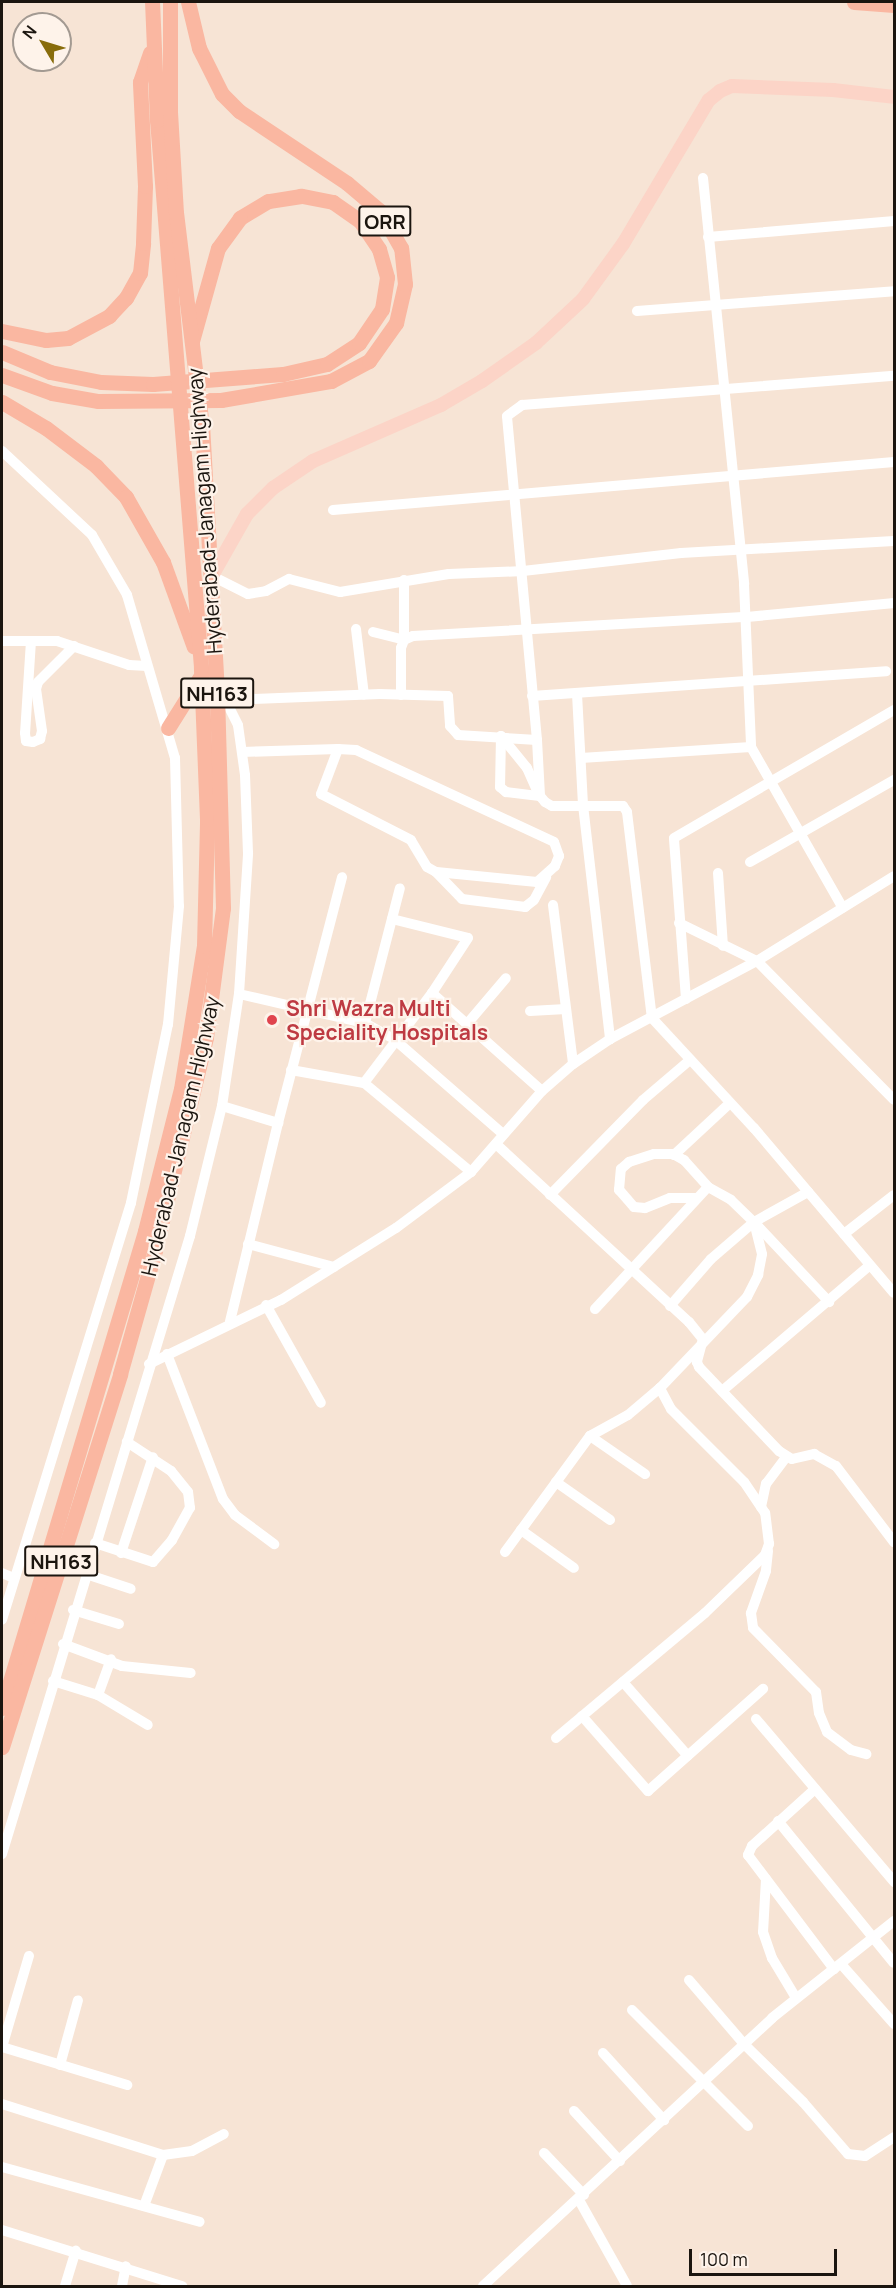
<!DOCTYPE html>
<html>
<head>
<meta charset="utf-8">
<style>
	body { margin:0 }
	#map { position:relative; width:896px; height:2288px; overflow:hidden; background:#f7e4d5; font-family:Manrope,sans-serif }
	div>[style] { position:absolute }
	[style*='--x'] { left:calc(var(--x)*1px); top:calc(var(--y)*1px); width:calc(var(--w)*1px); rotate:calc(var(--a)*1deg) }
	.minor>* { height:10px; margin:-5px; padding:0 5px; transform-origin:5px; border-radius:5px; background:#fff }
	.major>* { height:14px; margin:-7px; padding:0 7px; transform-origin:7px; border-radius:7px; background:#fcd4c7 }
	.highway>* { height:15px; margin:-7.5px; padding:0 7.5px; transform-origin:7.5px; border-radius:7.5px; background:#fab7a1 }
	.dots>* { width:16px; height:16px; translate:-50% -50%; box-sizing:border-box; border:3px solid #fef3ea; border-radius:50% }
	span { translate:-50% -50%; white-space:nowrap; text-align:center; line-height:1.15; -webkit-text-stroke:4.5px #fef3ea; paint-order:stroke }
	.shield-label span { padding:2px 4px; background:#fef3ea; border:2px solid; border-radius:4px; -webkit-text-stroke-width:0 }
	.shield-label { font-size:20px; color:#1b150f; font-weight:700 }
	.street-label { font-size:21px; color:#1b150f }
	.health-label { font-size:21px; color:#be3a42; font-weight:700 }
	.left { translate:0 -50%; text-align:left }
	.frame { position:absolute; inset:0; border:3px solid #1b150f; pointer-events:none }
	.north { position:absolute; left:12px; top:12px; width:60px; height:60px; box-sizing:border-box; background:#fef3ea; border:2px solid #a39a92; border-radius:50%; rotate:308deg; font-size:16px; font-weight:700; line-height:24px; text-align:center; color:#1b150f }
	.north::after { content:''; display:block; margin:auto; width:21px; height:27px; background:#886c0b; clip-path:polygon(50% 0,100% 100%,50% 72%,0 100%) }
	.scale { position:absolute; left:689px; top:2249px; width:148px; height:27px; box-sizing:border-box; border:3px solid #1b150f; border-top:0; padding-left:8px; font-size:18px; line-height:21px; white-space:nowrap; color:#1b150f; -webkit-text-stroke:4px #fef3ea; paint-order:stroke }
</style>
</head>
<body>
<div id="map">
	<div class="minor">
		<div style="--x:703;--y:178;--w:408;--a:84.2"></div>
		<div style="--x:744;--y:584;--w:163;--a:87.5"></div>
		<div style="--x:751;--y:747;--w:185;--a:60.3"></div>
		<div style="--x:708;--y:237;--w:187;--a:-4.9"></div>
		<div style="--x:637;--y:311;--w:258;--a:-4.4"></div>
		<div style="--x:2;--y:451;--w:123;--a:43"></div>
		<div style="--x:92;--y:535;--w:69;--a:59.7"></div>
		<div style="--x:127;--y:595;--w:170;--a:73.6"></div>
		<div style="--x:175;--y:758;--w:148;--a:88.5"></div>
		<div style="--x:179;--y:906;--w:119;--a:95.3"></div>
		<div style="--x:168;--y:1024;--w:183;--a:101.7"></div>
		<div style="--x:131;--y:1203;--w:436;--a:107.2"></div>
		<div style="--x:333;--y:510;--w:563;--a:-4.89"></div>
		<div style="--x:212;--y:576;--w:40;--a:26.6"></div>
		<div style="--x:248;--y:594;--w:18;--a:-9"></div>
		<div style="--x:266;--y:591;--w:26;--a:-28"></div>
		<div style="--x:289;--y:579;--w:53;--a:14.3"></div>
		<div style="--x:340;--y:592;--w:110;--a:-9.4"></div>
		<div style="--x:449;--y:574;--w:74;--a:-2.3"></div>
		<div style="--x:523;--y:571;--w:159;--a:-6.5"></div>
		<div style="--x:681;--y:553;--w:213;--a:-3.2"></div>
		<div style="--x:356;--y:629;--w:66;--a:83.1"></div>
		<div style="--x:373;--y:632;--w:32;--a:14"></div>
		<div style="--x:404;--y:640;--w:60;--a:-90"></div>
		<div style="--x:2;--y:641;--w:55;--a:0"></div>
		<div style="--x:57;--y:641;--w:76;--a:18.4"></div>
		<div style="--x:129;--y:665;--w:18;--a:3"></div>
		<div style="--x:31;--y:641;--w:92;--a:93.7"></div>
		<div style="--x:25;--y:733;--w:8;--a:83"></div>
		<div style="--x:26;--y:741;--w:7;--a:8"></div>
		<div style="--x:33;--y:742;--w:8;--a:-23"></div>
		<div style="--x:40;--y:739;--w:8;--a:-76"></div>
		<div style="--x:42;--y:731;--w:42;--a:-98.1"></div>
		<div style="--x:36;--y:689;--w:7;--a:-74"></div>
		<div style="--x:38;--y:682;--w:51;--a:-45"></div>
		<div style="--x:577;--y:694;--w:111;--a:86.9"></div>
		<div style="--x:583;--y:805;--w:236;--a:83.4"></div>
		<div style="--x:401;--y:695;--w:47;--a:-90"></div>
		<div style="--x:401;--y:648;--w:9;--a:-69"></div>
		<div style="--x:404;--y:640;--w:10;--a:-24"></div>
		<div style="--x:413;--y:636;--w:335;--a:-3.3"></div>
		<div style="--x:747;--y:617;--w:148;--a:-5.4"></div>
		<div style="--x:532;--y:696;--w:355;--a:-4"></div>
		<div style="--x:226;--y:700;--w:154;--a:-2.2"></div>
		<div style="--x:380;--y:694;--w:68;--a:1.7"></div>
		<div style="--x:448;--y:696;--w:30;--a:86"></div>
		<div style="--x:450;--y:726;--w:12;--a:48"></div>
		<div style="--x:458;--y:735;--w:79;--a:3.6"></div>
		<div style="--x:537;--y:740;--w:56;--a:86.9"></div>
		<div style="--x:540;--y:796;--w:8;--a:50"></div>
		<div style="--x:545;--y:802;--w:8;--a:30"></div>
		<div style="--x:552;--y:806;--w:71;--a:0"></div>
		<div style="--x:623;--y:806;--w:7;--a:56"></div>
		<div style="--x:627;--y:812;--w:208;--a:83.1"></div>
		<div style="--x:652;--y:1018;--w:150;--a:47.2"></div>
		<div style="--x:754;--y:1128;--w:216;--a:49.7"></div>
		<div style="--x:501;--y:736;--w:51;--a:91.1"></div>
		<div style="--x:500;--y:787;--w:8;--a:40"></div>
		<div style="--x:506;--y:792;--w:34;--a:7"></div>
		<div style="--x:501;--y:736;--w:41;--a:50.9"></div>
		<div style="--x:527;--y:768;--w:24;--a:66"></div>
		<div style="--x:537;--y:740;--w:325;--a:-95.3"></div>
		<div style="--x:507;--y:416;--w:19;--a:-36"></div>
		<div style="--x:522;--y:405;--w:373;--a:-4.5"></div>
		<div style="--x:242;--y:752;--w:96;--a:-1.8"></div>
		<div style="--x:338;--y:749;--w:18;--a:3"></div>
		<div style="--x:356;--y:750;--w:218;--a:24.9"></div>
		<div style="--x:554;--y:842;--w:15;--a:70"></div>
		<div style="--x:559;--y:856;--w:11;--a:112"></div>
		<div style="--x:555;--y:866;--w:24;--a:138"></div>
		<div style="--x:537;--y:882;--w:101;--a:-174.3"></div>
		<div style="--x:436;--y:872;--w:10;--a:-151"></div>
		<div style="--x:427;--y:867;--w:31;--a:-121"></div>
		<div style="--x:411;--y:840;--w:101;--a:-152.9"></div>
		<div style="--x:321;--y:794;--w:48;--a:-69.3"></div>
		<div style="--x:581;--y:758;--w:170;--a:-3.7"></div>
		<div style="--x:750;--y:862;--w:166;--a:-29.7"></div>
		<div style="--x:436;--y:872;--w:37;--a:46"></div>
		<div style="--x:462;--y:899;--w:64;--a:7.2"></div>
		<div style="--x:525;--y:907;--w:11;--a:-38"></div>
		<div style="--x:534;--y:900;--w:26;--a:-62"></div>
		<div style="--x:718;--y:873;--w:73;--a:86.1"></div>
		<div style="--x:553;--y:905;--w:160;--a:82.8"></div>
		<div style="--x:392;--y:919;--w:78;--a:14"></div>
		<div style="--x:468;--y:938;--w:66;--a:123.2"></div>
		<div style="--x:679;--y:923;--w:87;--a:26"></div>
		<div style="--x:757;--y:961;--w:195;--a:45.4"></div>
		<div style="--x:239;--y:994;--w:129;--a:13"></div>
		<div style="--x:365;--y:1023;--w:33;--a:29"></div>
		<div style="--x:394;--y:1039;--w:145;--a:41.1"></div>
		<div style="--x:686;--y:999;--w:161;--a:-94.3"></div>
		<div style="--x:674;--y:838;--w:255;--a:-30.2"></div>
		<div style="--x:530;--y:1011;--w:36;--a:-3"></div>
		<div style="--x:365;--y:1023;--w:139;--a:-75.5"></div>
		<div style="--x:467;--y:1024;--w:60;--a:-49.7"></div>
		<div style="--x:291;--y:1070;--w:74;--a:10.1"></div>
		<div style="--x:222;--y:1106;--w:59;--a:16.9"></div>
		<div style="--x:278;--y:1123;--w:204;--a:103.6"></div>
		<div style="--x:278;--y:1123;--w:254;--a:-75.4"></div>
		<div style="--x:496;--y:1144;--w:263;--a:42.7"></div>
		<div style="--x:689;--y:1322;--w:22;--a:51"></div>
		<div style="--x:703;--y:1339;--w:24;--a:105"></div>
		<div style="--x:697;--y:1362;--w:5;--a:68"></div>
		<div style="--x:699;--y:1367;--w:116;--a:46.4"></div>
		<div style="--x:779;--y:1451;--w:15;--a:32"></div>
		<div style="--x:792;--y:1459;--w:23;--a:-13"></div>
		<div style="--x:814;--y:1454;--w:25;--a:29"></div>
		<div style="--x:836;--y:1466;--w:96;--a:52.7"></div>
		<div style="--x:674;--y:1155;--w:76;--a:-42.9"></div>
		<div style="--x:471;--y:1172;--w:139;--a:-140.2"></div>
		<div style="--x:364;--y:1083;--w:113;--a:-52.9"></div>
		<div style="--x:432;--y:993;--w:147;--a:41.7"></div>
		<div style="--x:550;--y:1195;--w:133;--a:-45.6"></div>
		<div style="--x:643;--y:1100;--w:62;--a:-40.4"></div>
		<div style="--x:696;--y:1198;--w:26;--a:180"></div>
		<div style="--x:670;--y:1198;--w:27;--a:158"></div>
		<div style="--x:645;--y:1208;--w:11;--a:-175"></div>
		<div style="--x:634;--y:1207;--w:23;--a:-131"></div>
		<div style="--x:619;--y:1190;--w:21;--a:-85"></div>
		<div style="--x:621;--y:1169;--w:11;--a:-41"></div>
		<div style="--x:629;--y:1162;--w:26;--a:-18"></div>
		<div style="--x:654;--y:1154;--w:19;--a:0"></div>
		<div style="--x:673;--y:1154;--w:13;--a:29"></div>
		<div style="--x:684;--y:1160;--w:36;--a:48"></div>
		<div style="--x:708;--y:1187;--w:26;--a:29"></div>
		<div style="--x:731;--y:1200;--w:32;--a:44"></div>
		<div style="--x:754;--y:1222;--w:110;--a:46.8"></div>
		<div style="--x:844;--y:1234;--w:63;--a:-38"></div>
		<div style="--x:248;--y:1244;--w:89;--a:15"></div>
		<div style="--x:266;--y:1305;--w:112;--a:60.7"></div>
		<div style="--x:670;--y:1306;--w:62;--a:-48.9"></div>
		<div style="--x:711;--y:1259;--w:57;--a:-40.7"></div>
		<div style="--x:754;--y:1222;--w:62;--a:-29.1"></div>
		<div style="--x:595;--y:1309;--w:166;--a:-47.2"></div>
		<div style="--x:167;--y:1354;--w:155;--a:68.9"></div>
		<div style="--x:223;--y:1499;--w:20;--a:53"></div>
		<div style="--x:235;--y:1515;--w:49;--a:36.6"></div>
		<div style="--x:149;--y:1364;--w:147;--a:-25.9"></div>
		<div style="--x:281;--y:1300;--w:136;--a:-32.1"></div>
		<div style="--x:396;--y:1228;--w:94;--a:-36.7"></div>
		<div style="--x:471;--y:1172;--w:108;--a:-48.8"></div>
		<div style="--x:542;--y:1091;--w:41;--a:-41.1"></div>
		<div style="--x:573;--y:1064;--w:45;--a:-34"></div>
		<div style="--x:610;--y:1039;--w:166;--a:-28"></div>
		<div style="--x:757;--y:961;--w:161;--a:-31.8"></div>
		<div style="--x:722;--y:1391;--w:194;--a:-40.4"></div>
		<div style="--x:590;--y:1436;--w:67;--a:34.6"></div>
		<div style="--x:556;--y:1482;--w:66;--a:35.1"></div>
		<div style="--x:761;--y:1507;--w:24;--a:-78"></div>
		<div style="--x:766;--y:1484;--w:34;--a:-53"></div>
		<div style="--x:521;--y:1530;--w:65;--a:35.6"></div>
		<div style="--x:95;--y:1543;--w:61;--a:18.1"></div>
		<div style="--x:153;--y:1562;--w:29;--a:-49"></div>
		<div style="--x:172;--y:1540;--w:37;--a:-61"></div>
		<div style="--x:190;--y:1508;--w:16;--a:-97"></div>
		<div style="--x:188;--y:1492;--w:27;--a:-129"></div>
		<div style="--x:171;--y:1471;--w:53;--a:-146.6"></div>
		<div style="--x:768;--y:1551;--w:20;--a:96"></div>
		<div style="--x:766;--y:1571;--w:45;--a:109.7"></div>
		<div style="--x:751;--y:1613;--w:15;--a:82"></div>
		<div style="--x:753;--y:1628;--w:90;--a:45.5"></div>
		<div style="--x:816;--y:1692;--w:21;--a:82"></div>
		<div style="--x:819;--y:1713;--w:21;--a:67"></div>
		<div style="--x:827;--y:1732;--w:30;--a:37"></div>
		<div style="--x:851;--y:1750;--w:16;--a:15"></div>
		<div style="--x:505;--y:1552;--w:144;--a:-53.8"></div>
		<div style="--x:590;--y:1436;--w:43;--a:-28.9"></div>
		<div style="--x:628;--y:1415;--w:42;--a:-40.2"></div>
		<div style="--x:121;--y:1553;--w:101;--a:-71.6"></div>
		<div style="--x:2;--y:1573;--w:13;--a:23"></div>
		<div style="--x:86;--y:1574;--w:47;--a:18.4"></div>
		<div style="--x:73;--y:1610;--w:48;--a:16.9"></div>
		<div style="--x:63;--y:1644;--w:63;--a:20.4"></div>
		<div style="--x:122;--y:1666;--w:69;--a:5.8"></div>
		<div style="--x:53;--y:1681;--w:47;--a:17.3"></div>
		<div style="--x:98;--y:1695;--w:58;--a:31"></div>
		<div style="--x:623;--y:1682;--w:98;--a:48.7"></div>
		<div style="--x:98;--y:1695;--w:38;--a:-70"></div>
		<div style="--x:582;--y:1716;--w:100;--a:48.7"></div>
		<div style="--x:648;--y:1791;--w:154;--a:-41.6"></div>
		<div style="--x:756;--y:1719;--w:214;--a:49.7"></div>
		<div style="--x:556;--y:1738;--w:194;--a:-40"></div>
		<div style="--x:705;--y:1613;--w:83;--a:-44"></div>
		<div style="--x:765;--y:1555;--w:12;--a:-70"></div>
		<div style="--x:769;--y:1544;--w:31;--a:-97"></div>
		<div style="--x:765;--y:1513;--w:37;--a:-124"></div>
		<div style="--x:744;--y:1482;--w:103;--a:-135"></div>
		<div style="--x:671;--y:1409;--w:24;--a:-118"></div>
		<div style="--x:660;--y:1388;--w:126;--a:-46.3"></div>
		<div style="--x:747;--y:1297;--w:25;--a:-63"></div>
		<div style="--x:758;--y:1275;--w:21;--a:-79"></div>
		<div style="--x:762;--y:1254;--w:33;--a:-104"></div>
		<div style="--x:815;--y:1789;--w:85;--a:137.9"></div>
		<div style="--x:752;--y:1846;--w:10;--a:114"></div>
		<div style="--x:748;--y:1855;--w:143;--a:53"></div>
		<div style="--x:778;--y:1821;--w:183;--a:50.8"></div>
		<div style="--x:2;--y:1854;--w:646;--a:-73.08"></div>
		<div style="--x:190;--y:1236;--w:134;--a:-76.2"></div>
		<div style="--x:222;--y:1106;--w:113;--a:-81.4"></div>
		<div style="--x:239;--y:994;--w:141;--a:-86.3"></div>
		<div style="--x:248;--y:853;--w:78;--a:-92.2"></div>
		<div style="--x:245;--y:775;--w:50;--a:-98"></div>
		<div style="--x:238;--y:725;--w:45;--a:-116.6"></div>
		<div style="--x:766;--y:1879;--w:53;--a:93.2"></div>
		<div style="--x:763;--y:1932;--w:28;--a:71"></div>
		<div style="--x:772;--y:1958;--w:47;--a:59"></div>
		<div style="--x:841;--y:1964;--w:80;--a:48.5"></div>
		<div style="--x:689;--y:1980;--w:84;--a:49.3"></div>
		<div style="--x:744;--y:2044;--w:83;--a:44.5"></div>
		<div style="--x:803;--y:2102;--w:69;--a:49.1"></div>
		<div style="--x:848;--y:2154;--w:17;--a:7"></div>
		<div style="--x:865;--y:2156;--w:35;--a:-33"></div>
		<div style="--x:632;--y:2010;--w:164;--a:45"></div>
		<div style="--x:2;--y:2047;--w:131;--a:16.9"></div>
		<div style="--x:2;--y:2047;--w:95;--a:-73.5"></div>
		<div style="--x:603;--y:2053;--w:91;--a:47.7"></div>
		<div style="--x:60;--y:2065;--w:67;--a:-74.5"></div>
		<div style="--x:2;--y:2104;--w:169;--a:17.6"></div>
		<div style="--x:163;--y:2155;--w:29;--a:-8"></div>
		<div style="--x:192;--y:2151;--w:36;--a:-28"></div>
		<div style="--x:574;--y:2111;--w:68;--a:47.4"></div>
		<div style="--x:544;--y:2153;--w:58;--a:46.4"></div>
		<div style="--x:2;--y:2167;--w:205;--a:15.5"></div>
		<div style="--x:579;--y:2200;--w:98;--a:60.8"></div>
		<div style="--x:144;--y:2206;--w:54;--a:-69.6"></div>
		<div style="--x:2;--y:2230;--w:189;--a:17.3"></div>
		<div style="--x:65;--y:2286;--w:37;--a:-73"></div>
		<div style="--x:122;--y:2286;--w:20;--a:-79"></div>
		<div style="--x:483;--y:2286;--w:394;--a:-42.8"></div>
		<div style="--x:772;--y:2018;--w:156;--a:-38.5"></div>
	</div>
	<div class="major">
		<div style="--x:209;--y:581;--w:77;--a:-60.4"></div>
		<div style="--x:247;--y:514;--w:37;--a:-45"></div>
		<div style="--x:273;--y:488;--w:48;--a:-34"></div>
		<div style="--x:313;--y:461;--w:140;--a:-23.6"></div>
		<div style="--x:441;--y:405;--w:48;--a:-30.3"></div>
		<div style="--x:482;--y:381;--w:66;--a:-35.1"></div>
		<div style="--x:536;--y:343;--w:64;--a:-43.1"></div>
		<div style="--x:583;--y:299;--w:68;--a:-54"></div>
		<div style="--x:623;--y:244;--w:168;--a:-59.2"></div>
		<div style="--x:709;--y:100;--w:14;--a:-39"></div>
		<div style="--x:720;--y:91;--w:13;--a:-23"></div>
		<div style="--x:732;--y:86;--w:101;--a:2.3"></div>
		<div style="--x:833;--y:90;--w:61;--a:6.5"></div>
	</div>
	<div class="highway">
		<div style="--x:854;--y:2;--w:40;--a:4.3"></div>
		<div style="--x:2;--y:331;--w:45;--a:11.6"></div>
		<div style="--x:46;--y:340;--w:22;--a:-5"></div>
		<div style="--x:68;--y:338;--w:47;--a:-28.2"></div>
		<div style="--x:109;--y:316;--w:25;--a:-47"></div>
		<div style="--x:126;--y:298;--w:29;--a:-61"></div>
		<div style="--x:140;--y:273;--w:30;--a:-84"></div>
		<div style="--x:143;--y:243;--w:57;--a:-88"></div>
		<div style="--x:145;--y:186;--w:104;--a:-92.8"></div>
		<div style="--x:140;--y:82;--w:31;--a:-71"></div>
		<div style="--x:2;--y:352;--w:52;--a:22.6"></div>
		<div style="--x:50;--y:372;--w:52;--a:11.1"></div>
		<div style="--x:101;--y:382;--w:52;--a:2.2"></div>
		<div style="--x:153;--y:384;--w:130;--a:-4.4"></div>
		<div style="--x:283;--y:374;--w:45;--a:-12.8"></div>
		<div style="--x:327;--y:364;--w:38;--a:-33"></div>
		<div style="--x:359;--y:343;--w:41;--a:-55.9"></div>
		<div style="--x:382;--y:309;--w:32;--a:-81"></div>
		<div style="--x:387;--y:277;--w:29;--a:-106"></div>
		<div style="--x:379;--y:249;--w:34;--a:-124"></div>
		<div style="--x:360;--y:221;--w:33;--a:-145"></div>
		<div style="--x:333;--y:202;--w:33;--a:-169"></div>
		<div style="--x:301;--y:196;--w:33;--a:171"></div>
		<div style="--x:268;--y:201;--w:33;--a:149"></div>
		<div style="--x:240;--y:218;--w:37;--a:126"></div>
		<div style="--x:218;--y:248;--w:97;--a:105.6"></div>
		<div style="--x:2;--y:375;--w:53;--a:19.8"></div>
		<div style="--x:52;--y:393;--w:47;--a:9.9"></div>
		<div style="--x:98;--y:401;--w:123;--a:-0.5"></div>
		<div style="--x:221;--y:400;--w:112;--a:-9.8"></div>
		<div style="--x:331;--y:381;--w:43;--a:-27.8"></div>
		<div style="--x:369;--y:361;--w:47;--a:-54.6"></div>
		<div style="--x:396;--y:323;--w:40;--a:-77"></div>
		<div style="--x:405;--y:284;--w:36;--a:-96"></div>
		<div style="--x:401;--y:248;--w:43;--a:-119.6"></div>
		<div style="--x:380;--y:211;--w:43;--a:-139.7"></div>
		<div style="--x:347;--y:183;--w:130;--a:-146.3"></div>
		<div style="--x:239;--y:111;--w:24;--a:-135"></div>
		<div style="--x:222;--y:94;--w:51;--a:-116.6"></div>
		<div style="--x:199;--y:48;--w:47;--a:-103.4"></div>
		<div style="--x:2;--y:402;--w:51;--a:30.6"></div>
		<div style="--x:46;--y:428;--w:63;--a:37.2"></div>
		<div style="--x:96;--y:466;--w:43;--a:45.9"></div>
		<div style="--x:126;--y:497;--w:75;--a:60.4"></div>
		<div style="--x:163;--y:562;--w:90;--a:70"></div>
		<div style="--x:168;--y:728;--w:60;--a:-57.9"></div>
		<div style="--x:2;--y:1708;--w:498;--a:-73.3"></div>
		<div style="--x:145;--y:1231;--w:146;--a:-75.8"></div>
		<div style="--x:181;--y:1089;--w:145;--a:-80.9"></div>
		<div style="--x:204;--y:946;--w:127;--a:-88.6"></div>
		<div style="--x:207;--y:819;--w:152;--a:-92.3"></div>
		<div style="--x:201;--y:667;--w:549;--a:-94.6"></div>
		<div style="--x:157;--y:120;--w:118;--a:-92.4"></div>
		<div style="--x:2;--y:1747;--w:391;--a:-72.4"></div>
		<div style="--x:120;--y:1374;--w:129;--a:-74.2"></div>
		<div style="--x:155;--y:1250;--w:219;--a:-76.5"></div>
		<div style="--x:206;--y:1037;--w:130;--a:-82.5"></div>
		<div style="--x:223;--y:908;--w:216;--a:-91.6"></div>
		<div style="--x:217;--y:692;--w:265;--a:-93.2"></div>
		<div style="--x:202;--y:427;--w:216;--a:-96.9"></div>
		<div style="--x:176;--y:213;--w:101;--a:-93.4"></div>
		<div style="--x:170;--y:112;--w:110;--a:-90"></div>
	</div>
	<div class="dots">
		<div style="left:272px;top:1020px;background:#e0444e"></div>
	</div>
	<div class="shield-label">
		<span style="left:385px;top:221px">ORR</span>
		<span style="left:217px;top:693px">NH163</span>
		<span style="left:61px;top:1561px">NH163</span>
	</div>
	<div class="street-label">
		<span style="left:204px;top:511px;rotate:-94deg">Hyderabad-Janagam Highway</span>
		<span style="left:180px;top:1136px;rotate:-77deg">Hyderabad-Janagam Highway</span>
	</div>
	<div class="health-label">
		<span class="left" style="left:286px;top:1020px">Shri Wazra Multi<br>Speciality Hospitals</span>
	</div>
	<div class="frame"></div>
	<div class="north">N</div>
	<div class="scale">100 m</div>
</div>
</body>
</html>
